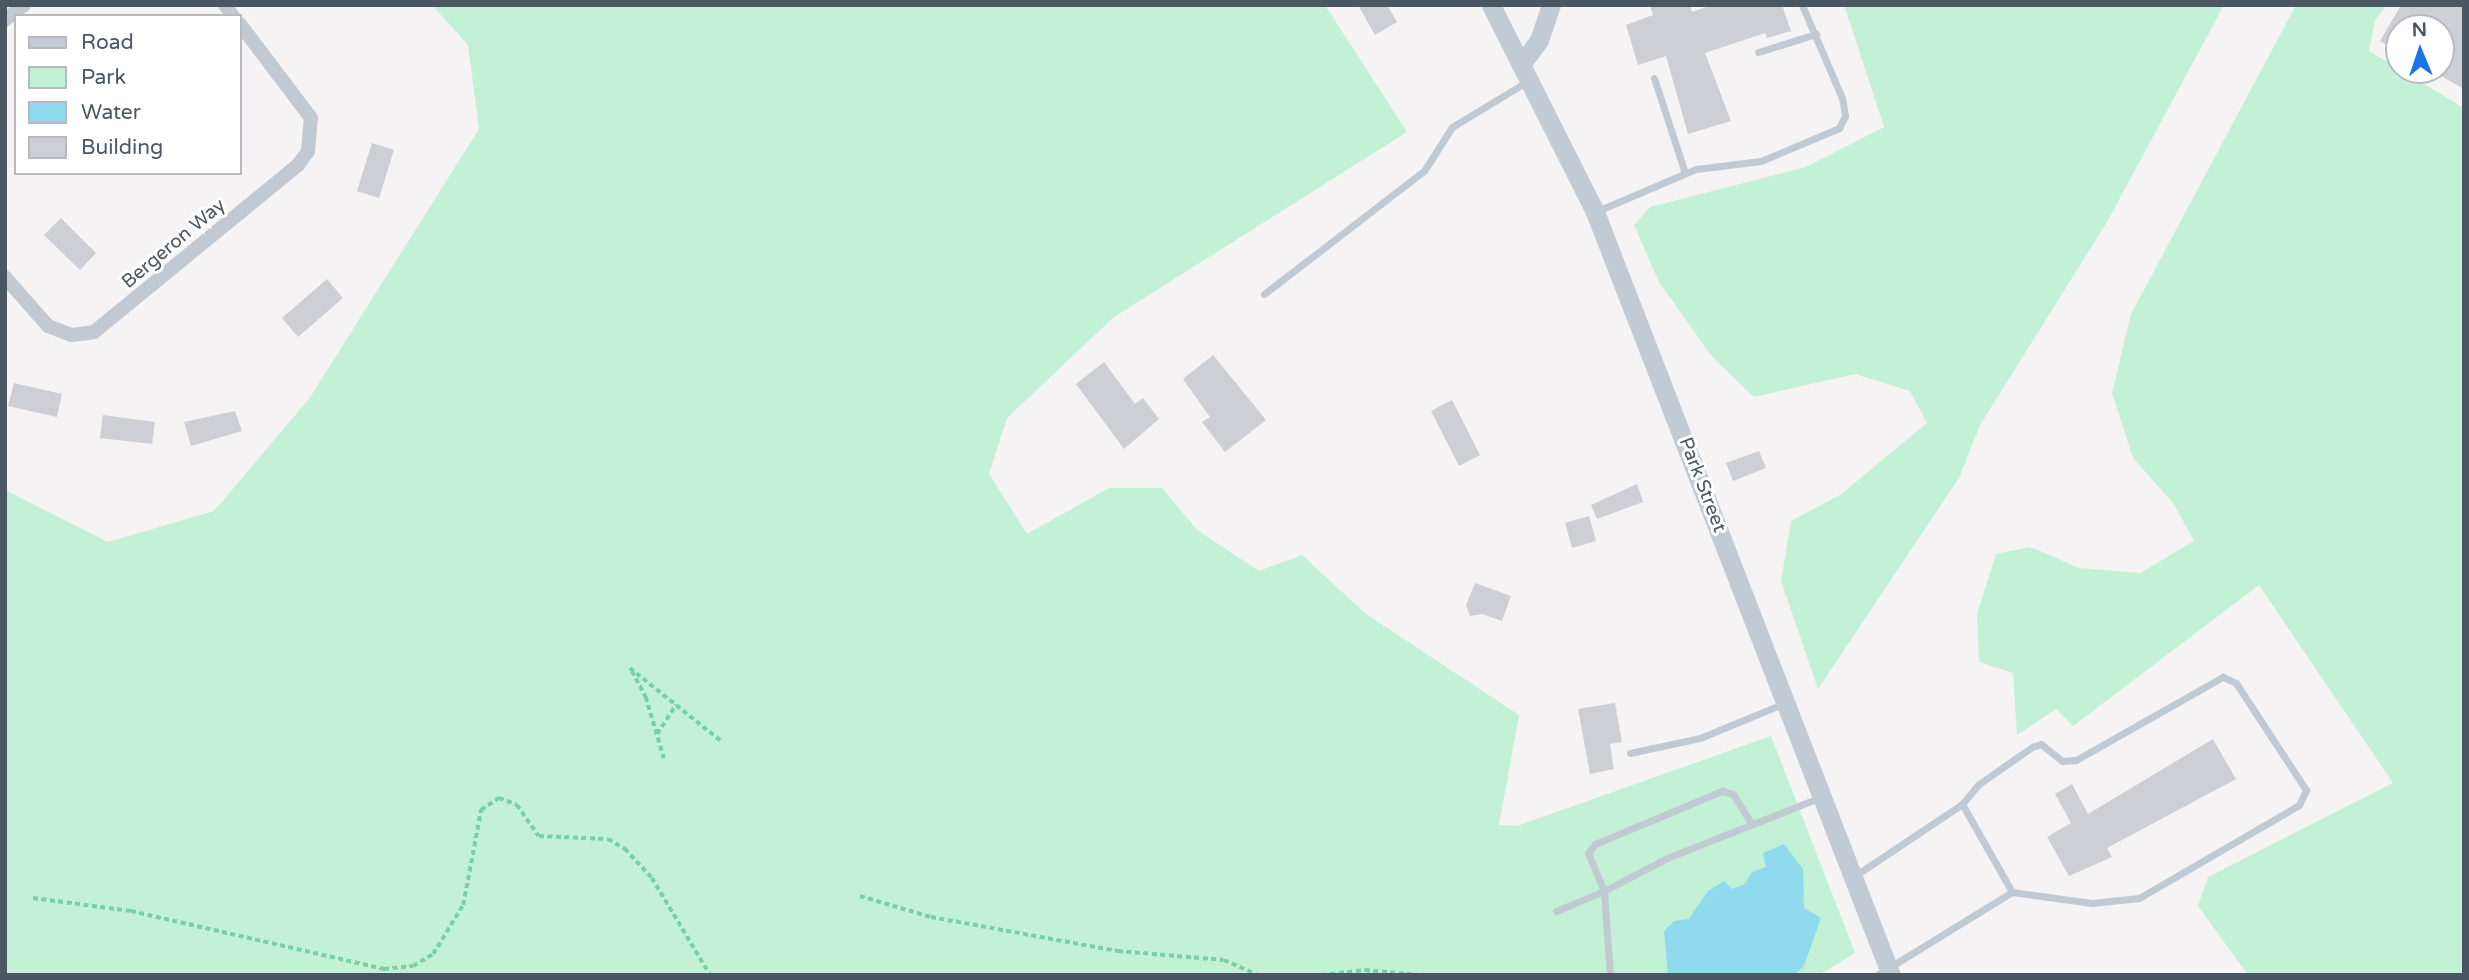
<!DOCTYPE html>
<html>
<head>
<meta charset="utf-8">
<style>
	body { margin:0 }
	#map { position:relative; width:2469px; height:980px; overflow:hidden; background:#f5f3f3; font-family:"Varela Round",sans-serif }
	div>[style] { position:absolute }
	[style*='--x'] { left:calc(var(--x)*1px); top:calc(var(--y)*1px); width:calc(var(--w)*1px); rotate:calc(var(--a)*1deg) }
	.green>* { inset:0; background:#c3f1d5 }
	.water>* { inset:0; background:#90daee }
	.building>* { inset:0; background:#cdcfd5 }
	.path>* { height:3.5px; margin-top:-1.75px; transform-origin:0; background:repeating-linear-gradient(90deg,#7ad0a6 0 5px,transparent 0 8.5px) }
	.lane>* { height:7px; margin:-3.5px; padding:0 3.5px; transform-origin:3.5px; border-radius:3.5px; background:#c1cad2 }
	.street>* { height:14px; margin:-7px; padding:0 7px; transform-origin:7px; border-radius:7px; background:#c1cad2 }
	.secondary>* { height:19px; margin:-9.5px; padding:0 9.5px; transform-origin:9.5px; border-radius:9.5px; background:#c1cbd6 }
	span { translate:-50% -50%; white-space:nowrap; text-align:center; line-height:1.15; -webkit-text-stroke:6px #fff; paint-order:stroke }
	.street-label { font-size:19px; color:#4a5661 }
	.frame { position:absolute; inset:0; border:7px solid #4a5661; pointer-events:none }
	.legend { position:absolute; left:14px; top:14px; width:228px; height:161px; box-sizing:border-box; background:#fff; border:2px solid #b7bbc0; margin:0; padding:9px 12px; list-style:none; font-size:21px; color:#4a5661 }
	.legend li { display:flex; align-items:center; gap:14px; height:35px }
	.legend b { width:35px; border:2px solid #b7bbc0 }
	.north { position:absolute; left:2385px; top:14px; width:70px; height:70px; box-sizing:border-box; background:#fff; border:2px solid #b7bbc0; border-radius:50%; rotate:358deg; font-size:19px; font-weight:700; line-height:28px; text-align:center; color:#4a5661 }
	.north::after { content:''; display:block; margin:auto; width:24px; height:32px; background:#1a73e8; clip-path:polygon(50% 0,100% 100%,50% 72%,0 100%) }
</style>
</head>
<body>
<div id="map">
	<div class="green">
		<div style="clip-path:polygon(432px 5px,1325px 5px,1407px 132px,1114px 317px,1007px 418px,989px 474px,1027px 534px,1109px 488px,1162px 488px,1197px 530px,1259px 571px,1302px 555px,1366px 614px,1519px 715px,1499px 825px,1517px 826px,1771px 736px,1855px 953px,1819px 975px,5px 975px,5px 490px,108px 542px,214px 511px,309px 399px,479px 129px,468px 45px)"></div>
		<div style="clip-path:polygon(1844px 5px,2224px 5px,2107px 222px,1980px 425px,1959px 478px,1818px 689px,1781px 581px,1791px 521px,1840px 495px,1927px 423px,1910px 391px,1855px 374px,1754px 397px,1713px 358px,1659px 282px,1634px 225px,1650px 207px,1806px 167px,1884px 127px)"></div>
		<div style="clip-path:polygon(2296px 5px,2387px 5px,2375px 20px,2369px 51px,2464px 108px,2464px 975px,2248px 975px,2198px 906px,2208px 877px,2393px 783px,2259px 585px,2073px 726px,2056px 709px,2017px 735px,2013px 673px,1979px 662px,1977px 614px,1996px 554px,2030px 547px,2079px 568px,2140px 573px,2194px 541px,2174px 504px,2133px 458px,2112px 393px,2131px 314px)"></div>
	</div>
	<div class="water">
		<div style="clip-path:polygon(1784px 844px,1803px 869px,1804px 908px,1821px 918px,1804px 966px,1794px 975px,1668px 975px,1664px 931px,1674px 921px,1689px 919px,1708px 891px,1724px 881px,1732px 889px,1745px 884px,1752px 872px,1766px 867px,1763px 853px)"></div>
	</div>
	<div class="building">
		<div style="clip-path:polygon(1358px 5px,1387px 5px,1397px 22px,1375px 35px)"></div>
		<div style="clip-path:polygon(1650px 5px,1690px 5px,1692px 12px,1712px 5px,1782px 5px,1791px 31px,1767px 38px,1765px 33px,1705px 53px,1731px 121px,1688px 134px,1666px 56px,1638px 65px,1626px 25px,1653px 15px)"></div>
		<div style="clip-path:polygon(2401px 5px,2464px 5px,2464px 89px,2441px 76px,2441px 28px,2399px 28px,2399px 52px,2380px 41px)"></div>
		<div style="clip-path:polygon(372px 143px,394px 150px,379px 198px,357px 191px)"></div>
		<div style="clip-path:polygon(61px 218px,96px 253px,80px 270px,44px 235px)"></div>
		<div style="clip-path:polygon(327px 279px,343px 298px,298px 337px,282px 318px)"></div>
		<div style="clip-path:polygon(1213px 355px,1266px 420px,1225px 452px,1202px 422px,1210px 417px,1183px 379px)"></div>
		<div style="clip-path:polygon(1104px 362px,1135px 404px,1143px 398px,1159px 419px,1124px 449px,1076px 384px)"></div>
		<div style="clip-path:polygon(14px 383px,62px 394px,57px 417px,8px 406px)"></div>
		<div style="clip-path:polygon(1452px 400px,1480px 455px,1459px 466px,1431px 411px)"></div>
		<div style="clip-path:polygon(235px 411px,242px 431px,191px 446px,184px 422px)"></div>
		<div style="clip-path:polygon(103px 415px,155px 422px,152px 444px,100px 438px)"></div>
		<div style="clip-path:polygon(1759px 451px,1766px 468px,1733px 481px,1726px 463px)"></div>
		<div style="clip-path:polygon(1637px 484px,1643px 502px,1597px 519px,1591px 505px)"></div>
		<div style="clip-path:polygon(1589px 516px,1596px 541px,1572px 548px,1565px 523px)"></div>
		<div style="clip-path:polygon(1475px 583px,1511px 596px,1502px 621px,1482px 614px,1470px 616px,1466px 605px)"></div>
		<div style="clip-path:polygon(1615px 703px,1622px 742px,1610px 744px,1614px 769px,1590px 774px,1578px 709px)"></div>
		<div style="clip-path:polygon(2213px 739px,2236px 779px,2107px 848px,2112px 857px,2069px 876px,2047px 837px,2071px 823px,2055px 794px,2072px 784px,2088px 814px)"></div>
	</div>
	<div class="path">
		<div style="--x:630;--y:668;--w:117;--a:38.7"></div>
		<div style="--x:632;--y:671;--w:30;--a:62"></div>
		<div style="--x:646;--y:697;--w:64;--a:73.6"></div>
		<div style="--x:657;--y:734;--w:35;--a:-57"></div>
		<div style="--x:860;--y:896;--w:74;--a:16.5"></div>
		<div style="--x:931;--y:917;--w:190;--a:10.3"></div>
		<div style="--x:1118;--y:951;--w:106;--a:4.9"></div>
		<div style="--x:1224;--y:960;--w:36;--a:24"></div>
		<div style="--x:33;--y:898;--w:99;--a:7.6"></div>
		<div style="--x:131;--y:911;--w:260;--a:12.9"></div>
		<div style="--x:384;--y:969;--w:29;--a:-6"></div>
		<div style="--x:413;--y:966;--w:23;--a:-31"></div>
		<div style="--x:433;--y:954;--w:57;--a:-58.5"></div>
		<div style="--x:463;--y:905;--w:97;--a:-79.3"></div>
		<div style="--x:481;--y:810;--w:22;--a:-34"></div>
		<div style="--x:499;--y:798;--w:19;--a:21"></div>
		<div style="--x:517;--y:805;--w:38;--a:55"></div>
		<div style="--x:539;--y:836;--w:69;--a:2.5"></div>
		<div style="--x:608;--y:839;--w:20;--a:30"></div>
		<div style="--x:625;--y:849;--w:40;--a:47"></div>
		<div style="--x:652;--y:878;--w:113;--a:59.1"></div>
		<div style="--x:1322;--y:975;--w:43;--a:-6.6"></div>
		<div style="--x:1365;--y:970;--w:55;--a:5.2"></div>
	</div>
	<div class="lane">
		<div style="--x:1758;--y:52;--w:61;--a:-17.2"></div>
		<div style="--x:1654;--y:78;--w:100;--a:71.9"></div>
		<div style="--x:1595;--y:212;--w:110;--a:-23.1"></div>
		<div style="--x:1696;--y:169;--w:65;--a:-7"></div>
		<div style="--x:1761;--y:161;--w:85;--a:-22.9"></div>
		<div style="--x:1839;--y:128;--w:13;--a:-63"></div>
		<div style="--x:1845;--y:116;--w:18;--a:-99"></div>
		<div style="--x:1842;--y:98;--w:101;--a:-113.3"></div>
		<div style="--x:1264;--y:294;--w:202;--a:-37.6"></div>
		<div style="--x:1424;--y:171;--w:52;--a:-57.5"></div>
		<div style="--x:1452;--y:127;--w:89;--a:-31.2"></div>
		<div style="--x:1630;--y:753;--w:72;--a:-12.1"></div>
		<div style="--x:1700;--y:738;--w:92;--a:-22.4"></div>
		<div style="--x:1962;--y:804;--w:26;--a:-50"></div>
		<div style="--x:1979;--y:784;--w:65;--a:-34.9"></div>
		<div style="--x:2032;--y:747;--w:9;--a:-18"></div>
		<div style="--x:2041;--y:744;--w:27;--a:39"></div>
		<div style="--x:2062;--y:761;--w:14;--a:-4"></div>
		<div style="--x:2076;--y:760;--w:169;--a:-29.5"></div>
		<div style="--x:2223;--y:677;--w:14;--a:25"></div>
		<div style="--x:2236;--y:683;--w:128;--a:56.8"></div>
		<div style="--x:2306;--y:790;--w:17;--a:115"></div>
		<div style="--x:2299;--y:805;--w:185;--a:149.8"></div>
		<div style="--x:2139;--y:898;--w:47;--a:173.9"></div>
		<div style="--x:2092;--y:903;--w:81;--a:-172.2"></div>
		<div style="--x:1856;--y:875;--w:128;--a:-33.8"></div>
		<div style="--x:1962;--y:804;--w:101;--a:60.4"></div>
		<div style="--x:2012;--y:892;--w:158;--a:148.4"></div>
		<div style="--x:1556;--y:911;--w:52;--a:-22.6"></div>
		<div style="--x:1604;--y:891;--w:41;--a:-112.8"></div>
		<div style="--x:1588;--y:853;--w:11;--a:-52"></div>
		<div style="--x:1595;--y:844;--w:138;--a:-22.7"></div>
		<div style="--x:1722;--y:791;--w:11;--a:15"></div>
		<div style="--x:1733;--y:794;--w:36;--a:58"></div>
		<div style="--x:1610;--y:975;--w:84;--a:-94.1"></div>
		<div style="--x:1604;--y:891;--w:71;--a:-27.6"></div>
		<div style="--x:1667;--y:858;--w:166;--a:-21.6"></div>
	</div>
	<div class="street">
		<div style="--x:225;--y:5;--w:14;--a:54"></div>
		<div style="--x:5;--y:20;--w:24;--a:-38"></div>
		<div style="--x:5;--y:277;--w:65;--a:48.7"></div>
		<div style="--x:48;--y:326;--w:25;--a:21"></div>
		<div style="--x:71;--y:335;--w:23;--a:-7"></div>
		<div style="--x:94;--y:332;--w:264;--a:-39.3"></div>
		<div style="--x:298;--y:165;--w:17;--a:-54"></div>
		<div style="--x:308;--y:151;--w:33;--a:-85"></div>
		<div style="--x:311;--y:118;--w:118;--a:-127.1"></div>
	</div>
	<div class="secondary">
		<div style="--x:1491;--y:5;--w:232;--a:63.3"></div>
		<div style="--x:1595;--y:212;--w:818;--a:68.8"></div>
		<div style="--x:1523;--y:62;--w:27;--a:-54"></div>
		<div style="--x:1539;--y:40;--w:37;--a:-71"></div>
	</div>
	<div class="street-label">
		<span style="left:174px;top:244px;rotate:-40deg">Bergeron Way</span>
		<span style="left:1702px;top:485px;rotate:69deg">Park Street</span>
	</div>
	<div class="frame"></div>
	<ul class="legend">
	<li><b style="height:9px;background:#c1cbd6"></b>Road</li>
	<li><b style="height:19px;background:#c3f1d5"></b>Park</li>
	<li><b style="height:19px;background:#90daee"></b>Water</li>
	<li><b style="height:19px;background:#cdcfd5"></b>Building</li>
	</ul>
	<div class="north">N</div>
</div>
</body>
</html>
